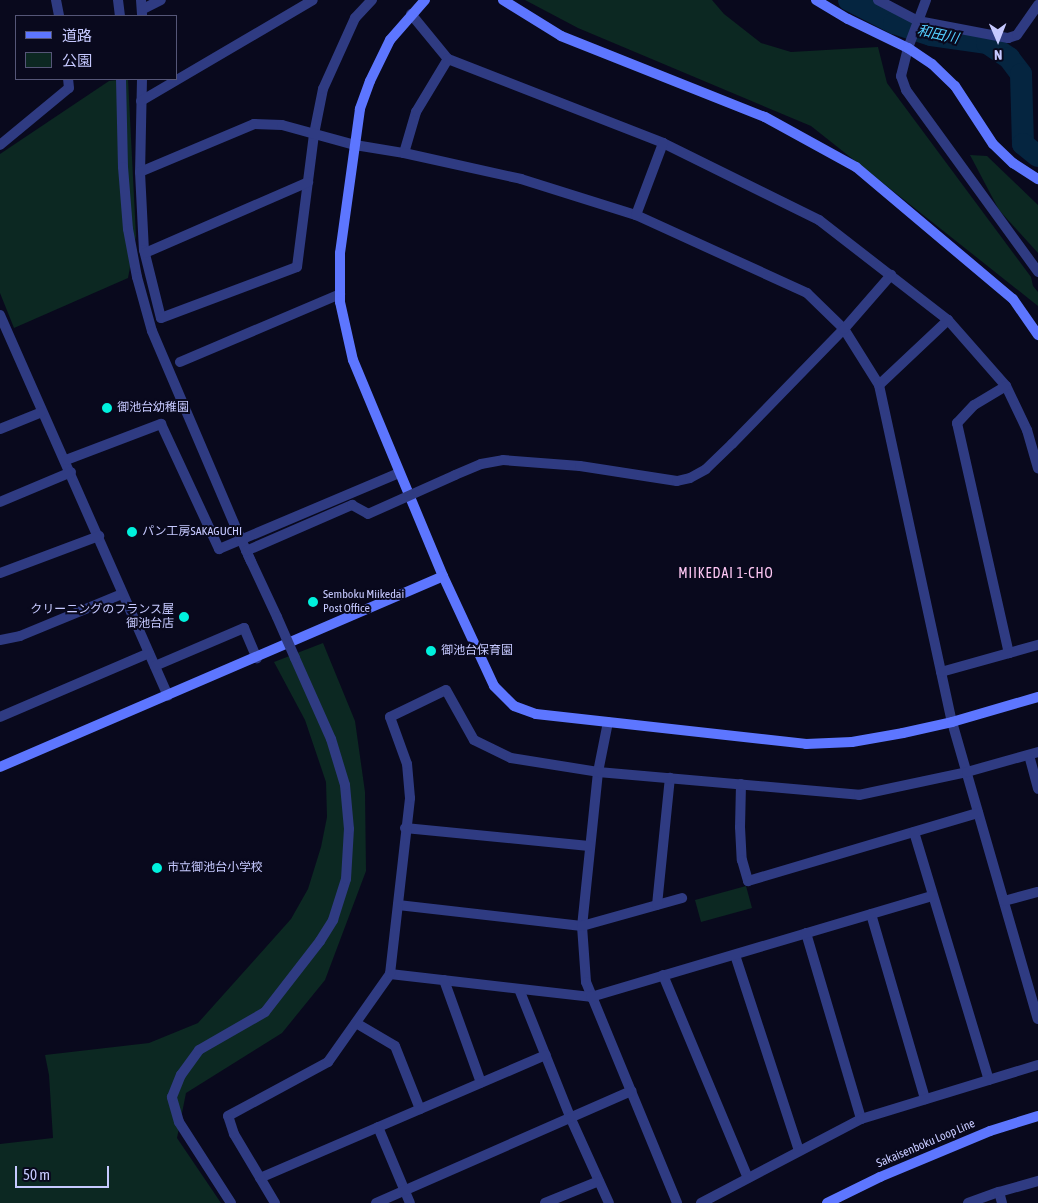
<!DOCTYPE html>
<html>
<head>
<meta charset="utf-8">
<style>
	body { margin:0 }
	#map { position:relative; width:1038px; height:1203px; overflow:hidden; background:#09091d; font-family:"Asap Condensed","Noto Sans JP",sans-serif }
	div>[style] { position:absolute }
	[style*='--x'] { left:calc(var(--x)*1px); top:calc(var(--y)*1px); width:calc(var(--w)*1px); rotate:calc(var(--a)*1deg) }
	.green>* { inset:0; background:#0c2822 }
	.river>* { height:22px; margin:-11px; padding:0 11px; transform-origin:11px; border-radius:11px; background:#052540 }
	.street>* { height:10px; margin:-5px; padding:0 5px; transform-origin:5px; border-radius:5px; background:#2f3b82 }
	.secondary>* { height:10px; margin:-5px; padding:0 5px; transform-origin:5px; border-radius:5px; background:#5d76ff }
	.street-bridge>* { height:10px; margin:-5px; padding:0 5px; transform-origin:5px; border-radius:5px; background:#2f3b82 }
	.dots>* { width:14px; height:14px; translate:-50% -50%; box-sizing:border-box; border:2px solid #09091d; border-radius:50% }
	span { translate:-50% -50%; white-space:nowrap; text-align:center; line-height:1.15; -webkit-text-stroke:4px #09091d; paint-order:stroke }
	.poi-label { font-size:12px; color:#c6c9ff }
	.left { translate:0 -50%; text-align:left }
	.right { translate:-100% -50%; text-align:right }
	.street-label { font-size:12px; color:#c6c9ff }
	.water-label { font-size:14px; color:#54cfff; font-style:italic }
	.neighbourhood-label { font-size:14px; color:#ffc8f5; letter-spacing:1px }
	.legend { position:absolute; left:15px; top:15px; width:162px; height:65px; box-sizing:border-box; background:#09091d; border:1px solid #555677; margin:0; padding:6px 9px; list-style:none; font-size:15px; color:#c6c9ff }
	.legend li { display:flex; align-items:center; gap:10px; height:25px }
	.legend b { width:25px; border:1px solid #555677 }
	.north { position:absolute; left:973px; top:15px; width:50px; height:50px; -webkit-text-stroke:4px #09091d; paint-order:stroke; rotate:179deg; font-size:14px; font-weight:700; line-height:20px; text-align:center; color:#c6c9ff }
	.north::after { content:''; display:block; margin:auto; width:18px; height:22px; background:#c6c9ff; clip-path:polygon(50% 0,100% 100%,50% 72%,0 100%) }
	.scale { position:absolute; left:15px; top:1166px; width:94px; height:22px; box-sizing:border-box; border:2px solid #c6c9ff; border-top:0; padding-left:6px; font-size:15px; line-height:18px; white-space:nowrap; color:#c6c9ff; -webkit-text-stroke:4px #09091d; paint-order:stroke }
</style>
</head>
<body>
<div id="map">
	<div class="green">
		<div style="clip-path:polygon(525px 0,712px 0,724px 14px,761px 43px,791px 52px,878px 47px,887px 83px,1031px 277px,1033px 286px,1038px 292px,1038px 306px,811px 126px,578px 28px)"></div>
		<div style="clip-path:polygon(128px 79px,136px 236px,128px 278px,14px 328px,0 293px,0 154px,109px 81px)"></div>
		<div style="clip-path:polygon(970px 155px,987px 156px,1038px 205px,1038px 253px,999px 210px)"></div>
		<div style="clip-path:polygon(323px 643px,355px 721px,365px 792px,366px 871px,325px 980px,282px 1033px,186px 1093px,177px 1138px,221px 1203px,0 1203px,0 1144px,53px 1138px,49px 1075px,45px 1055px,149px 1043px,198px 1023px,291px 919px,308px 889px,321px 847px,327px 817px,326px 782px,305px 720px,274px 662px)"></div>
		<div style="clip-path:polygon(746px 886px,752px 908px,701px 922px,695px 900px)"></div>
	</div>
	<div class="river">
		<div style="--x:849;--y:0;--w:51;--a:27.1"></div>
		<div style="--x:894;--y:23;--w:39;--a:18"></div>
		<div style="--x:931;--y:35;--w:57;--a:8.1"></div>
		<div style="--x:987;--y:43;--w:27;--a:34"></div>
		<div style="--x:1009;--y:58;--w:20;--a:53"></div>
		<div style="--x:1021;--y:74;--w:70;--a:88.4"></div>
		<div style="--x:1023;--y:144;--w:19;--a:39"></div>
	</div>
	<div class="street">
		<div style="--x:56;--y:0;--w:16;--a:79"></div>
		<div style="--x:118;--y:0;--w:16;--a:83"></div>
		<div style="--x:141;--y:0;--w:16;--a:86"></div>
		<div style="--x:878;--y:0;--w:45;--a:27.7"></div>
		<div style="--x:918;--y:21;--w:92;--a:10.7"></div>
		<div style="--x:1008;--y:38;--w:9;--a:-18"></div>
		<div style="--x:1017;--y:35;--w:37;--a:-55"></div>
		<div style="--x:926;--y:0;--w:51;--a:110.6"></div>
		<div style="--x:908;--y:48;--w:29;--a:104"></div>
		<div style="--x:901;--y:76;--w:15;--a:70"></div>
		<div style="--x:906;--y:90;--w:225;--a:54"></div>
		<div style="--x:143;--y:9;--w:20;--a:-27"></div>
		<div style="--x:411;--y:14;--w:58;--a:50.6"></div>
		<div style="--x:448;--y:59;--w:231;--a:21.3"></div>
		<div style="--x:663;--y:143;--w:174;--a:26.3"></div>
		<div style="--x:819;--y:220;--w:163;--a:37.8"></div>
		<div style="--x:948;--y:320;--w:88;--a:48.7"></div>
		<div style="--x:1006;--y:386;--w:49;--a:64.5"></div>
		<div style="--x:1027;--y:430;--w:40;--a:74"></div>
		<div style="--x:121;--y:79;--w:88;--a:88.7"></div>
		<div style="--x:123;--y:167;--w:62;--a:85.4"></div>
		<div style="--x:128;--y:229;--w:49;--a:79.4"></div>
		<div style="--x:137;--y:277;--w:56;--a:74.5"></div>
		<div style="--x:152;--y:331;--w:216;--a:66.9"></div>
		<div style="--x:142;--y:79;--w:93;--a:91.2"></div>
		<div style="--x:140;--y:172;--w:78;--a:87.1"></div>
		<div style="--x:144;--y:250;--w:70;--a:76"></div>
		<div style="--x:161;--y:318;--w:145;--a:-20.6"></div>
		<div style="--x:297;--y:267;--w:134;--a:-82.7"></div>
		<div style="--x:314;--y:134;--w:46;--a:-78.7"></div>
		<div style="--x:323;--y:89;--w:78;--a:-65.7"></div>
		<div style="--x:355;--y:18;--w:25;--a:-47"></div>
		<div style="--x:141;--y:101;--w:199;--a:-30.4"></div>
		<div style="--x:0;--y:145;--w:89;--a:-39.6"></div>
		<div style="--x:69;--y:88;--w:9;--a:-96"></div>
		<div style="--x:404;--y:153;--w:43;--a:-73.7"></div>
		<div style="--x:416;--y:112;--w:62;--a:-58.9"></div>
		<div style="--x:140;--y:172;--w:124;--a:-22.8"></div>
		<div style="--x:254;--y:124;--w:28;--a:2"></div>
		<div style="--x:282;--y:125;--w:76;--a:15.3"></div>
		<div style="--x:355;--y:145;--w:50;--a:9.3"></div>
		<div style="--x:404;--y:153;--w:120;--a:12.5"></div>
		<div style="--x:521;--y:179;--w:121;--a:17.4"></div>
		<div style="--x:636;--y:215;--w:188;--a:24.5"></div>
		<div style="--x:807;--y:293;--w:52;--a:44.2"></div>
		<div style="--x:844;--y:329;--w:66;--a:58"></div>
		<div style="--x:879;--y:385;--w:345;--a:77.8"></div>
		<div style="--x:952;--y:722;--w:309;--a:73.9"></div>
		<div style="--x:636;--y:215;--w:77;--a:-69.4"></div>
		<div style="--x:145;--y:253;--w:178;--a:-23.5"></div>
		<div style="--x:0;--y:315;--w:416;--a:66.2"></div>
		<div style="--x:180;--y:362;--w:174;--a:-23"></div>
		<div style="--x:879;--y:385;--w:95;--a:-43.3"></div>
		<div style="--x:1006;--y:386;--w:37;--a:149"></div>
		<div style="--x:974;--y:405;--w:25;--a:133"></div>
		<div style="--x:957;--y:423;--w:236;--a:77.3"></div>
		<div style="--x:0;--y:429;--w:45;--a:-22"></div>
		<div style="--x:66;--y:460;--w:102;--a:-20.8"></div>
		<div style="--x:161;--y:424;--w:138;--a:65.1"></div>
		<div style="--x:219;--y:549;--w:195;--a:-22.9"></div>
		<div style="--x:455;--y:475;--w:28;--a:-23"></div>
		<div style="--x:481;--y:464;--w:22;--a:-10"></div>
		<div style="--x:503;--y:460;--w:77;--a:4.5"></div>
		<div style="--x:580;--y:466;--w:98;--a:8.8"></div>
		<div style="--x:677;--y:481;--w:13;--a:-13"></div>
		<div style="--x:690;--y:478;--w:18;--a:-29"></div>
		<div style="--x:706;--y:469;--w:36;--a:-44"></div>
		<div style="--x:732;--y:444;--w:161;--a:-45.8"></div>
		<div style="--x:844;--y:329;--w:72;--a:-49"></div>
		<div style="--x:0;--y:502;--w:77;--a:-22.9"></div>
		<div style="--x:248;--y:555;--w:68;--a:64.9"></div>
		<div style="--x:0;--y:573;--w:106;--a:-20.5"></div>
		<div style="--x:0;--y:640;--w:20;--a:-11"></div>
		<div style="--x:20;--y:636;--w:110;--a:-22.4"></div>
		<div style="--x:155;--y:666;--w:97;--a:-23.1"></div>
		<div style="--x:244;--y:628;--w:33;--a:67"></div>
		<div style="--x:941;--y:672;--w:101;--a:-15.6"></div>
		<div style="--x:0;--y:717;--w:162;--a:-23.2"></div>
		<div style="--x:608;--y:722;--w:51;--a:101.3"></div>
		<div style="--x:598;--y:772;--w:155;--a:95.9"></div>
		<div style="--x:582;--y:926;--w:56;--a:85.9"></div>
		<div style="--x:586;--y:982;--w:239;--a:67.6"></div>
		<div style="--x:1029;--y:755;--w:35;--a:75"></div>
		<div style="--x:741;--y:784;--w:43;--a:91.3"></div>
		<div style="--x:740;--y:827;--w:33;--a:87"></div>
		<div style="--x:742;--y:860;--w:22;--a:74"></div>
		<div style="--x:748;--y:881;--w:240;--a:-16.5"></div>
		<div style="--x:405;--y:828;--w:185;--a:5.6"></div>
		<div style="--x:914;--y:832;--w:259;--a:73.2"></div>
		<div style="--x:1004;--y:901;--w:35;--a:-15"></div>
		<div style="--x:398;--y:905;--w:185;--a:6.5"></div>
		<div style="--x:582;--y:926;--w:104;--a:-15.6"></div>
		<div style="--x:657;--y:905;--w:128;--a:-84.2"></div>
		<div style="--x:871;--y:914;--w:193;--a:73.7"></div>
		<div style="--x:806;--y:933;--w:194;--a:73.5"></div>
		<div style="--x:735;--y:955;--w:206;--a:71.9"></div>
		<div style="--x:390;--y:974;--w:202;--a:6.5"></div>
		<div style="--x:591;--y:997;--w:356;--a:-16.5"></div>
		<div style="--x:663;--y:975;--w:220;--a:67.3"></div>
		<div style="--x:444;--y:980;--w:109;--a:70.2"></div>
		<div style="--x:519;--y:989;--w:140;--a:68.2"></div>
		<div style="--x:571;--y:1119;--w:92;--a:65.7"></div>
		<div style="--x:356;--y:1023;--w:45;--a:30.5"></div>
		<div style="--x:395;--y:1046;--w:68;--a:68.4"></div>
		<div style="--x:378;--y:1127;--w:82;--a:67.2"></div>
		<div style="--x:260;--y:1178;--w:311;--a:-23.3"></div>
		<div style="--x:231;--y:1203;--w:96;--a:-122.7"></div>
		<div style="--x:179;--y:1122;--w:26;--a:-106"></div>
		<div style="--x:172;--y:1097;--w:24;--a:-68"></div>
		<div style="--x:181;--y:1075;--w:31;--a:-54"></div>
		<div style="--x:199;--y:1050;--w:76;--a:-29.9"></div>
		<div style="--x:265;--y:1012;--w:90;--a:-52.2"></div>
		<div style="--x:320;--y:941;--w:25;--a:-58"></div>
		<div style="--x:333;--y:920;--w:43;--a:-72.4"></div>
		<div style="--x:346;--y:879;--w:50;--a:-86.6"></div>
		<div style="--x:349;--y:829;--w:44;--a:-95.2"></div>
		<div style="--x:345;--y:785;--w:48;--a:-106.9"></div>
		<div style="--x:331;--y:739;--w:89;--a:-114"></div>
		<div style="--x:275;--y:1203;--w:80;--a:-120.7"></div>
		<div style="--x:234;--y:1134;--w:19;--a:-108"></div>
		<div style="--x:228;--y:1116;--w:114;--a:-28.4"></div>
		<div style="--x:328;--y:1062;--w:108;--a:-54.8"></div>
		<div style="--x:390;--y:974;--w:177;--a:-83.5"></div>
		<div style="--x:410;--y:798;--w:34;--a:-95"></div>
		<div style="--x:407;--y:764;--w:50;--a:-109.9"></div>
		<div style="--x:390;--y:717;--w:62;--a:-25.7"></div>
		<div style="--x:446;--y:690;--w:57;--a:60.8"></div>
		<div style="--x:474;--y:740;--w:41;--a:25.9"></div>
		<div style="--x:511;--y:758;--w:88;--a:9.1"></div>
		<div style="--x:598;--y:772;--w:262;--a:5"></div>
		<div style="--x:859;--y:795;--w:110;--a:-12"></div>
		<div style="--x:967;--y:772;--w:74;--a:-15.7"></div>
		<div style="--x:376;--y:1203;--w:279;--a:-23.7"></div>
		<div style="--x:545;--y:1203;--w:58;--a:-22.2"></div>
		<div style="--x:701;--y:1203;--w:181;--a:-27.7"></div>
		<div style="--x:861;--y:1119;--w:185;--a:-17"></div>
		<div style="--x:968;--y:1203;--w:33;--a:-20"></div>
		<div style="--x:1002;--y:1203;--w:11;--a:-105"></div>
		<div style="--x:999;--y:1192;--w:41;--a:-15.8"></div>
	</div>
	<div class="secondary">
		<div style="--x:425;--y:0;--w:53;--a:131.2"></div>
		<div style="--x:390;--y:40;--w:46;--a:116"></div>
		<div style="--x:370;--y:81;--w:30;--a:110"></div>
		<div style="--x:360;--y:109;--w:145;--a:97.9"></div>
		<div style="--x:340;--y:253;--w:49;--a:90"></div>
		<div style="--x:340;--y:302;--w:59;--a:77.4"></div>
		<div style="--x:353;--y:360;--w:234;--a:67.4"></div>
		<div style="--x:443;--y:576;--w:121;--a:65.1"></div>
		<div style="--x:494;--y:686;--w:28;--a:45"></div>
		<div style="--x:514;--y:706;--w:23;--a:20"></div>
		<div style="--x:536;--y:714;--w:272;--a:6.3"></div>
		<div style="--x:806;--y:744;--w:46;--a:-2.5"></div>
		<div style="--x:852;--y:742;--w:52;--a:-10"></div>
		<div style="--x:903;--y:733;--w:50;--a:-12.7"></div>
		<div style="--x:952;--y:722;--w:90;--a:-16.2"></div>
		<div style="--x:503;--y:0;--w:68;--a:31.8"></div>
		<div style="--x:561;--y:36;--w:219;--a:21.7"></div>
		<div style="--x:765;--y:117;--w:104;--a:28.8"></div>
		<div style="--x:856;--y:167;--w:205;--a:40.1"></div>
		<div style="--x:1013;--y:299;--w:44;--a:55.2"></div>
		<div style="--x:816;--y:0;--w:37;--a:31"></div>
		<div style="--x:848;--y:19;--w:67;--a:25.8"></div>
		<div style="--x:908;--y:48;--w:29;--a:34"></div>
		<div style="--x:932;--y:64;--w:32;--a:44"></div>
		<div style="--x:955;--y:86;--w:69;--a:56.8"></div>
		<div style="--x:993;--y:144;--w:28;--a:44"></div>
		<div style="--x:1013;--y:163;--w:30;--a:33"></div>
		<div style="--x:0;--y:767;--w:482;--a:-23.3"></div>
		<div style="--x:827;--y:1203;--w:59;--a:-26.1"></div>
		<div style="--x:880;--y:1177;--w:119;--a:-22.7"></div>
		<div style="--x:990;--y:1131;--w:50;--a:-17.4"></div>
	</div>
	<div class="street-bridge">
		<div style="--x:237;--y:530;--w:35;--a:66"></div>
		<div style="--x:246;--y:551;--w:116;--a:-23.5"></div>
		<div style="--x:352;--y:505;--w:18;--a:29"></div>
		<div style="--x:368;--y:514;--w:95;--a:-24.1"></div>
		<div style="--x:277;--y:617;--w:45;--a:66.3"></div>
	</div>
	<div class="dots">
		<div style="left:107px;top:408px;background:#00f1dd"></div>
		<div style="left:132px;top:532px;background:#00f1dd"></div>
		<div style="left:313px;top:602px;background:#00f1dd"></div>
		<div style="left:184px;top:617px;background:#00f1dd"></div>
		<div style="left:431px;top:651px;background:#00f1dd"></div>
		<div style="left:157px;top:868px;background:#00f1dd"></div>
	</div>
	<div class="poi-label">
		<span class="left" style="left:117px;top:408px">御池台幼稚園</span>
		<span class="left" style="left:142px;top:532px">パン工房SAKAGUCHI</span>
		<span class="left" style="left:323px;top:602px">Semboku Miikedai<br>Post Office</span>
		<span class="right" style="left:174px;top:617px">クリーニングのフランス屋<br>御池台店</span>
		<span class="left" style="left:441px;top:651px">御池台保育園</span>
		<span class="left" style="left:167px;top:868px">市立御池台小学校</span>
	</div>
	<div class="street-label">
		<span style="left:926px;top:1144px;rotate:-23deg">Sakaisenboku Loop Line</span>
	</div>
	<div class="water-label">
		<span style="left:938px;top:34px;rotate:12deg">和田川</span>
	</div>
	<div class="neighbourhood-label">
		<span style="left:726px;top:573px">MIIKEDAI 1-CHO</span>
	</div>
	<ul class="legend">
	<li><b style="height:6px;background:#5d76ff"></b>道路</li>
	<li><b style="height:14px;background:#0c2822"></b>公園</li>
	</ul>
	<div class="north">N</div>
	<div class="scale">50 m</div>
</div>
</body>
</html>
